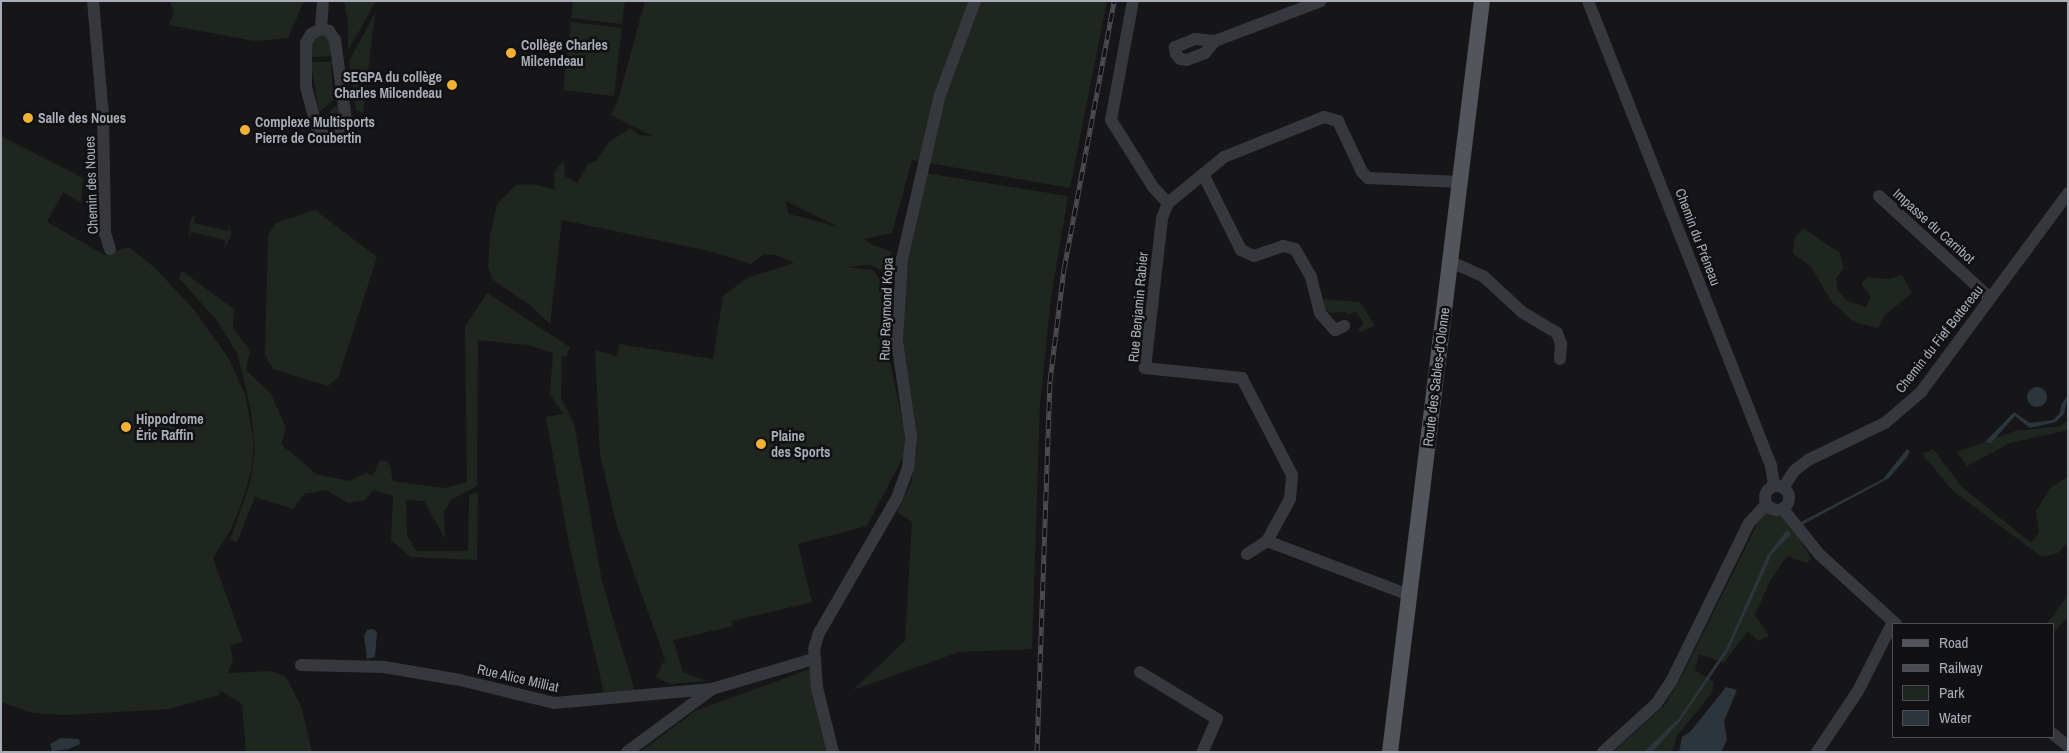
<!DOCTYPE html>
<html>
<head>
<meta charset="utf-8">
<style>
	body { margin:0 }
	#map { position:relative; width:2069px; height:753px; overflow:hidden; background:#161618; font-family:"Archivo Narrow",sans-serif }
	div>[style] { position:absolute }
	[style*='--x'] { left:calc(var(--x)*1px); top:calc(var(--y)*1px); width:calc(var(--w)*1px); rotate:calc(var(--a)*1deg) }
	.green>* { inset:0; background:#1e261f }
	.water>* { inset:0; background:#2c353c }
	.round { border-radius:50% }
	.minor>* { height:12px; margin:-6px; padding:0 6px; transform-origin:6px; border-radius:6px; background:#37383d }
	.minor>.ring { margin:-6px; padding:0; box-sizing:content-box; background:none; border:12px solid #37383d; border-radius:50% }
	.major>* { height:16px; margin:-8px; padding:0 8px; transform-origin:8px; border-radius:8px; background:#53555c }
	.rail>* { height:5px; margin-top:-2.5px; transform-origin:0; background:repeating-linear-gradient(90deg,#111113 0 9px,#4a4c52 0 18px); box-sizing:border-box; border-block:1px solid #4a4c52 }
	.dots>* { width:14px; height:14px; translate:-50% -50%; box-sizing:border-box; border:2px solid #111113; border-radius:50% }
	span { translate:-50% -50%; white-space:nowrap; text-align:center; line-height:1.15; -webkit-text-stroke:5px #111113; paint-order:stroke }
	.poi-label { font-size:14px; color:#a8adb8; font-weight:700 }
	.left { translate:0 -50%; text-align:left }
	.right { translate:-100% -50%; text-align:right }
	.street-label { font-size:14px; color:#a8adb8 }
	.frame { position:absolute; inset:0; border:2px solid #a8adb8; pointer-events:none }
	.legend { position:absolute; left:1892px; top:623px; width:162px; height:115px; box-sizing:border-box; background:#111113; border:1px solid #4d4f55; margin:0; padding:6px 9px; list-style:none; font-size:15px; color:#a8adb8 }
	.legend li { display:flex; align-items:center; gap:10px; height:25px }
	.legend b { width:25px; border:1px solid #4d4f55 }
</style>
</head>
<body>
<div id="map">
	<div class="green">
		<div style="clip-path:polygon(170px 1px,304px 1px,288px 38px,254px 41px,169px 25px,174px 12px)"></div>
		<div style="clip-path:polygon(344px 1px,376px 1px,348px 51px,348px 22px)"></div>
		<div style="clip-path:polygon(573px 1px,625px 1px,622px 24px,571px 18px)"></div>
		<div style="clip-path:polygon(evenodd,645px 1px,1107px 1px,1070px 188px,912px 160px,892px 233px,864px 239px,872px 245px,890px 251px,894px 259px,884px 271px,869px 265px,847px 267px,873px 270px,896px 303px,890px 362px,905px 432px,904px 455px,867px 526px,798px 544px,812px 602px,732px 621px,733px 626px,673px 640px,683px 672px,706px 681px,669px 684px,656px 677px,665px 659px,617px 526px,600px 455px,595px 350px,617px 356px,619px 344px,713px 359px,723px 296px,747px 278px,794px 263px,776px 255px,764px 254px,751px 264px,709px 251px,562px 220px,550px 324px,530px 305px,493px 280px,488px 267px,490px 236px,497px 204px,516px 185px,532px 184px,555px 190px,554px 173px,564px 160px,565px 176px,577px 183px,588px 164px,596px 161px,608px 143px,630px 128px,640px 135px,652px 136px,611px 115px,619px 97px,645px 1px,785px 201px,839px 227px,789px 214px,785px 201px)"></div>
		<div style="clip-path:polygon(375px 13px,363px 113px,356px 110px,349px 61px)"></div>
		<div style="clip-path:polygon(571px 22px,622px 28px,614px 96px,563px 90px)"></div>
		<div style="clip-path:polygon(317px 34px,329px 36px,334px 56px,310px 57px,313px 36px)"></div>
		<div style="clip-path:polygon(311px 62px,334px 62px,331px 65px,333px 90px,338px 96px,319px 112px)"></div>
		<div style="clip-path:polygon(340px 102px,342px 121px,340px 130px,326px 134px,318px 123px)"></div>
		<div style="clip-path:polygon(1px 136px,83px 178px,81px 203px,63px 192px,47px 222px,105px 255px,129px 247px,156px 269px,196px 312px,229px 359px,245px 394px,254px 443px,251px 472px,242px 502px,231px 529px,213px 558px,243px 642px,230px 645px,233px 660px,228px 673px,271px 671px,286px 677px,301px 706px,312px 752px,246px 752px,242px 704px,221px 691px,219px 695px,169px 709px,66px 715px,33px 713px,1px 702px)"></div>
		<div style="clip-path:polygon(925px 173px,1068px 196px,1051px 298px,1040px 404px,1032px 649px,959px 652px,853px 690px,905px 641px,912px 522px,897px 512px,911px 483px,917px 446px,902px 355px,907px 255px)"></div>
		<div style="clip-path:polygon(315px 210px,377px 257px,338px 378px,328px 386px,273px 369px,265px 355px,268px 235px,276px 223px)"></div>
		<div style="clip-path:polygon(195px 214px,194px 223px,228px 231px,230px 224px,231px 236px,224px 249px,225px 240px,191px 232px,189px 239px,190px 221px)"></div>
		<div style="clip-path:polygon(1803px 228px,1840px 253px,1844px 268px,1836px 278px,1838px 291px,1847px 301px,1866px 307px,1871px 297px,1861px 283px,1868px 277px,1889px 279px,1902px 275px,1912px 293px,1884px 316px,1878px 328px,1854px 322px,1832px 302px,1811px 267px,1793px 253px,1795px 237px)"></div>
		<div style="clip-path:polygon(182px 271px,234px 309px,233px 327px,250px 351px,246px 370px,271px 394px,286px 428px,281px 444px,316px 474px,349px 481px,366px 473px,373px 476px,380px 460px,389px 462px,393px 481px,445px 488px,467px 482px,465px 327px,487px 293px,570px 347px,566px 357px,562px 356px,561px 398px,574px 423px,602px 582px,635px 692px,604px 693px,569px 544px,546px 417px,563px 414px,550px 394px,553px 353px,528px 345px,478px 340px,477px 486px,451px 500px,444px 512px,445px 539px,424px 501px,406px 500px,407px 535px,416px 551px,468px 551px,469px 495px,478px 492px,477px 560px,411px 557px,391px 540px,393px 496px,373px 490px,365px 500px,348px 503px,326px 490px,304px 494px,293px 509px,255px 497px,237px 542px,230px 540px,250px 484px,255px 448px,250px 405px,237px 353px,218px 322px,179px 278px)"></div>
		<div style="clip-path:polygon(1322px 299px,1360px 302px,1375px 326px,1360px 332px,1358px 329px,1364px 324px,1356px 311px,1349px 315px,1345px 312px,1331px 313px,1324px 309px)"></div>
		<div style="clip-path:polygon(2068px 419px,2068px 430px,2010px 443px,1967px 466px,1957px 452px,2015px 431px,2061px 426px)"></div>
		<div style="clip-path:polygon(1933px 449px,1962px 487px,2031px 543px,2039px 532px,2036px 511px,2050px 488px,2068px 476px,2068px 542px,2058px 553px,2042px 557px,1953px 491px,1922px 454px)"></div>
		<div style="clip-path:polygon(1775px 502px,1812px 559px,1806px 563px,1787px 556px,1770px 581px,1755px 615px,1769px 636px,1758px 641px,1748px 631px,1724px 663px,1699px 654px,1695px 670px,1714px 682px,1711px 694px,1677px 736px,1672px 752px,1613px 752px,1664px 706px,1681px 678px,1767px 504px)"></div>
		<div style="clip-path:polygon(2068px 595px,2068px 617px,2053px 633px,2053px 624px,2047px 624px)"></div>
		<div style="clip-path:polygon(810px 669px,830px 752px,640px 752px,695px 711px)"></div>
	</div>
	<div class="water">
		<div class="round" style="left:2027px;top:387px;width:20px;height:20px"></div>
		<div style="clip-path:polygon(2068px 395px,2064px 414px,2056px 422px,2030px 428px,2015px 416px,1991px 443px,1985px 442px,2014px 412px,2030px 423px,2053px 420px,2060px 413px,2061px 405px)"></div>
		<div style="clip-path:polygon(1907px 449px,1910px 451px,1907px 457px,1889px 478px,1802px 525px,1801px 522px,1883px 479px)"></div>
		<div style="clip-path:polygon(1787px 530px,1791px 534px,1772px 554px,1728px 651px,1680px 721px,1653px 751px,1644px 752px,1679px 718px,1727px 647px,1767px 556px)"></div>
		<div style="clip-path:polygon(373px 629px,377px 632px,375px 657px,367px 659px,364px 636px,367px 630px)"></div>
		<div style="clip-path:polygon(1726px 687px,1737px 690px,1724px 721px,1727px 740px,1721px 752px,1679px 752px,1682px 737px,1690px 732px)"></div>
		<div style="clip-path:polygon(61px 738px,79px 739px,80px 744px,69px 749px,52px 751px,50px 744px)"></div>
	</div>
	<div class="minor">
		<div style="--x:93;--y:1;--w:114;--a:85"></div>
		<div style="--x:103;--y:115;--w:118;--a:89"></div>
		<div style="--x:105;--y:233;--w:17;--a:73"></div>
		<div style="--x:1133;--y:1;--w:121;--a:100.5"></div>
		<div style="--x:1111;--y:120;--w:79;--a:57.9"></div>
		<div style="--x:1153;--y:187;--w:22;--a:47"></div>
		<div style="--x:1588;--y:1;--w:500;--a:68.5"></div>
		<div style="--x:1771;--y:466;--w:20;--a:81"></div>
		<div style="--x:321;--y:29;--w:8;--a:14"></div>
		<div style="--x:329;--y:31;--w:11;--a:56"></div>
		<div style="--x:335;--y:40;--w:81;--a:82.2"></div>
		<div style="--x:346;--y:120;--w:12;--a:104"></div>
		<div style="--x:343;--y:132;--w:14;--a:155"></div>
		<div style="--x:330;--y:138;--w:13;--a:-153"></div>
		<div style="--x:318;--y:132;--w:47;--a:-104.9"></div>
		<div style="--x:306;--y:87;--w:44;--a:-90"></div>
		<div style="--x:306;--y:43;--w:10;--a:-61"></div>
		<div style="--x:311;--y:34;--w:11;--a:-27"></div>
		<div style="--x:321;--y:29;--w:28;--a:-86"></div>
		<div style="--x:1215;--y:41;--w:20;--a:-174"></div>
		<div style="--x:1195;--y:39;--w:22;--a:158"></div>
		<div style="--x:1175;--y:47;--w:7;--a:82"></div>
		<div style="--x:1176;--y:54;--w:6;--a:51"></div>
		<div style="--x:1180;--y:59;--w:7;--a:8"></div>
		<div style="--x:1187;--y:60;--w:19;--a:-21"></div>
		<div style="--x:1205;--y:53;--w:16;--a:-50"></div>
		<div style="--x:1215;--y:41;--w:113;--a:-20.7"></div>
		<div style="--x:1203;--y:174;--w:85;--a:63.4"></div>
		<div style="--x:1241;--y:250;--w:14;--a:25"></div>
		<div style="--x:1254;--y:256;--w:31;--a:-19"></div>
		<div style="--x:1283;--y:246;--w:12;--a:14"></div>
		<div style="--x:1295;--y:249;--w:32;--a:60"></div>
		<div style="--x:1311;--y:277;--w:37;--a:76"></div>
		<div style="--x:1320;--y:313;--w:23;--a:49"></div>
		<div style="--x:1335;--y:330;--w:10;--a:-24"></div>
		<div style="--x:1879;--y:196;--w:151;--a:42.6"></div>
		<div style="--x:1451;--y:262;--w:35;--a:24"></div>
		<div style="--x:1483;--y:276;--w:53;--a:42.7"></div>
		<div style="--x:1522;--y:312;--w:41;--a:31"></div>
		<div style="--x:1557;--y:333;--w:12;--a:70"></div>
		<div style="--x:1561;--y:344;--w:15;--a:94"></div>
		<div class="ring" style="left:1765px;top:486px;width:12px;height:12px"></div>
		<div style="--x:1783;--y:488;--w:20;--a:-57"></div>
		<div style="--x:1794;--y:471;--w:18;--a:-38"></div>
		<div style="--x:1808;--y:460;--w:85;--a:-25.7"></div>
		<div style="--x:1885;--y:423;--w:48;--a:-40.7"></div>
		<div style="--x:1921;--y:392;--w:247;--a:-53.5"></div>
		<div style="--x:1783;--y:509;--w:58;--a:51.3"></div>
		<div style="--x:1819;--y:554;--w:104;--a:42.3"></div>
		<div style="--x:1247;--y:554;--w:24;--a:-33"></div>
		<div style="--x:1409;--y:595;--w:152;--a:-159.2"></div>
		<div style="--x:1267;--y:541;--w:48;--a:-61.3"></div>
		<div style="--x:1290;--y:499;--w:24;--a:-85"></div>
		<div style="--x:1292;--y:475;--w:109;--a:-117.3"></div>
		<div style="--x:1242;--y:378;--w:98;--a:-174.1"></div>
		<div style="--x:1145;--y:368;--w:151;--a:-83.5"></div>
		<div style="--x:1162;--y:218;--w:16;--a:-68"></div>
		<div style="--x:1168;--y:203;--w:72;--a:-39.4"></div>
		<div style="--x:1224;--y:157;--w:108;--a:-21.8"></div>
		<div style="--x:1324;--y:117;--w:15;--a:16"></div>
		<div style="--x:1338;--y:121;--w:56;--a:64.8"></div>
		<div style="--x:1362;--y:172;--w:8;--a:45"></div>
		<div style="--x:1368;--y:178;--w:92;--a:2.5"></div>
		<div style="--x:301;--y:665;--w:83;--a:1.4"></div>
		<div style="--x:384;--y:667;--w:77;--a:9.7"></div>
		<div style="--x:460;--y:680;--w:97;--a:13.7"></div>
		<div style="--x:554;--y:703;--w:159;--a:-5.1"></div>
		<div style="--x:712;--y:689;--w:105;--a:-16.5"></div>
		<div style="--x:1140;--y:672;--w:90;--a:31.4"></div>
		<div style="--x:1217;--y:719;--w:36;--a:114"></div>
		<div style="--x:2053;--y:734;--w:19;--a:39"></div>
		<div style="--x:627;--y:752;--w:106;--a:-36.5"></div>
		<div style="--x:833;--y:752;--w:66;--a:-104"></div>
		<div style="--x:817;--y:688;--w:39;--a:-94"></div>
		<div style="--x:814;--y:649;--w:17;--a:-73"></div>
		<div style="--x:819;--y:633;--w:156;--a:-60"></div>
		<div style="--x:897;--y:498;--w:32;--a:-70"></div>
		<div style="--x:908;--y:468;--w:31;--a:-84"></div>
		<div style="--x:911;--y:437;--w:97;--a:-98.3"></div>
		<div style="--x:897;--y:341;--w:82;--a:-86.5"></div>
		<div style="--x:902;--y:259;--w:168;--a:-77"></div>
		<div style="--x:940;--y:95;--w:100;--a:-69.6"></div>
		<div style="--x:1603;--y:752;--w:72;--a:-42.2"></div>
		<div style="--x:1656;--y:704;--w:27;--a:-56"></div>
		<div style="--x:1671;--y:682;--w:177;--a:-63.9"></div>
		<div style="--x:1749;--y:523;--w:25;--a:-47"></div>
		<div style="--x:1817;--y:752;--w:73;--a:-56.1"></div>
		<div style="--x:1858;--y:691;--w:77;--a:-63.1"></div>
	</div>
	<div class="major">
		<div style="--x:1390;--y:752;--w:757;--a:-83.02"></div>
	</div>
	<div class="rail">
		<div style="--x:1037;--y:752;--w:371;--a:-88"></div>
		<div style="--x:1050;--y:381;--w:113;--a:-82.9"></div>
		<div style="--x:1064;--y:269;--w:273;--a:-79.4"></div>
	</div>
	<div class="dots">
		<div style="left:511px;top:53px;background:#f2b134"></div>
		<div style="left:452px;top:85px;background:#f2b134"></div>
		<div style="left:28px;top:118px;background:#f2b134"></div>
		<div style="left:245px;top:130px;background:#f2b134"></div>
		<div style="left:126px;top:427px;background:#f2b134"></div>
		<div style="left:761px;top:444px;background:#f2b134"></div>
	</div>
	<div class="poi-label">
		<span class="left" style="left:521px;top:53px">Collège Charles<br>Milcendeau</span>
		<span class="right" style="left:442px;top:85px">SEGPA du collège<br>Charles Milcendeau</span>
		<span class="left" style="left:38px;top:118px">Salle des Noues</span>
		<span class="left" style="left:255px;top:130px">Complexe Multisports<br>Pierre de Coubertin</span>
		<span class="left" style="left:136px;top:427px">Hippodrome<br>Éric Raffin</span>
		<span class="left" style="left:771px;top:444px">Plaine<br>des Sports</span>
	</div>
	<div class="street-label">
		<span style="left:91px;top:185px;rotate:-92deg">Chemin des Noues</span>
		<span style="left:1934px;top:226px;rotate:42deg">Impasse du Carribot</span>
		<span style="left:1698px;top:237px;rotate:69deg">Chemin du Préneau</span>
		<span style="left:1138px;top:307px;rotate:-85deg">Rue Benjamin Rabier</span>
		<span style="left:886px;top:309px;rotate:-88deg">Rue Raymond Kopa</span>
		<span style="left:1939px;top:339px;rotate:-52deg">Chemin du Fief Bottereau</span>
		<span style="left:1436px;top:377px;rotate:-83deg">Route des Sables-d'Olonne</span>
		<span style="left:518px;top:678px;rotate:13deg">Rue Alice Milliat</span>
	</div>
	<div class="frame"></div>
	<ul class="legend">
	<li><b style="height:6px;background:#53555c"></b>Road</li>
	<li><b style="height:6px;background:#4a4c52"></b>Railway</li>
	<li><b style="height:14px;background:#1e261f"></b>Park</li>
	<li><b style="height:14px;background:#2c353c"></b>Water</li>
	</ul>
</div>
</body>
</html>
